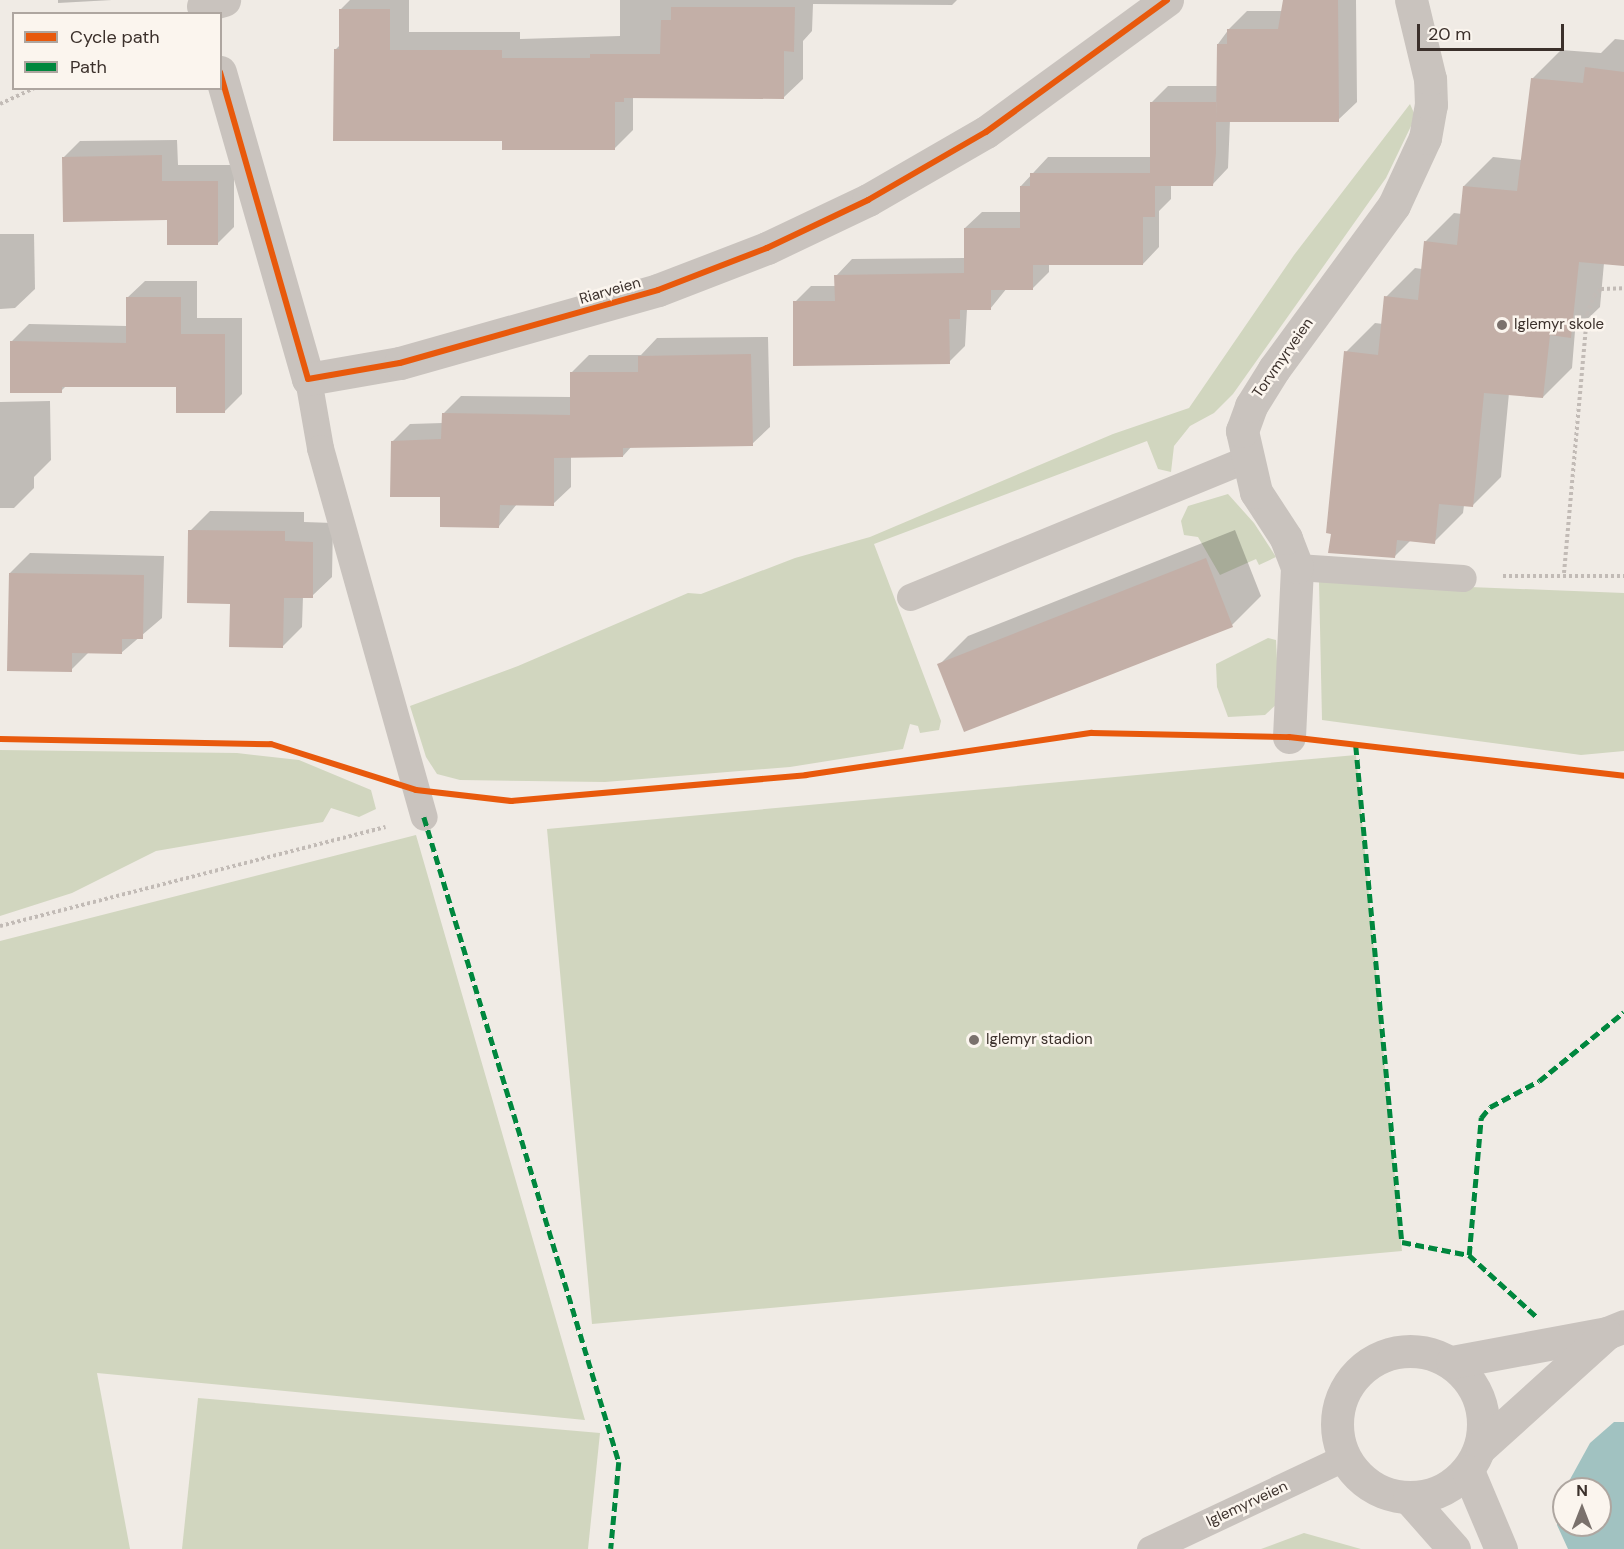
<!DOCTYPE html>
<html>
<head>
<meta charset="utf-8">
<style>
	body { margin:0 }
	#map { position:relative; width:1624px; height:1549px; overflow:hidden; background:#f0ebe5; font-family:"DM Sans",sans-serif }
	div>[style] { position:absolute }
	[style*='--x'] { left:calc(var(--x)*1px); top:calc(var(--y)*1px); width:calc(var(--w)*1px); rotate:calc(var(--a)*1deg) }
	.green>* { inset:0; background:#d1d6bf }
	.water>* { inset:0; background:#a1c2c1 }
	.shadow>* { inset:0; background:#0003 }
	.building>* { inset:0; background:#c3afa7 }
	.path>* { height:4px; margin-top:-2px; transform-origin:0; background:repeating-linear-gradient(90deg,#c2bbb6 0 3px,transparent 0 6px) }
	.service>* { height:27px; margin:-13.5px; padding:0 13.5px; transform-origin:13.5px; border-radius:13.5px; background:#c9c3be }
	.minor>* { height:33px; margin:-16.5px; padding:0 16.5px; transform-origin:16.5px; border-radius:16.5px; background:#c9c3be }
	.minor>.ring { margin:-16.5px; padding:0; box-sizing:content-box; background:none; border:33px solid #c9c3be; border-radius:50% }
	.quiet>* { height:4.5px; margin-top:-2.25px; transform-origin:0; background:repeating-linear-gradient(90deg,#00873e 0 9px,transparent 0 13.5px) }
	.cycleway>* { height:6px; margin:-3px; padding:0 3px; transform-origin:3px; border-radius:3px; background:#e8590c }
	.dots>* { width:16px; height:16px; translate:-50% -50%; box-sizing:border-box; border:3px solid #fbf5ee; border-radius:50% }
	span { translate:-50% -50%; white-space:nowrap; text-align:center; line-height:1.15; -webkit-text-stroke:5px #fbf5ee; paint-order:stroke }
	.street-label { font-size:15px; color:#3b302b }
	.poi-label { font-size:15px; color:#3b302b }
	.left { translate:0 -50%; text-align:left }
	.legend { position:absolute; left:12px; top:12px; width:210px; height:78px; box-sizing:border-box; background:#fbf5ee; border:2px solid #aea6a0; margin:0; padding:8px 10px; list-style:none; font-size:18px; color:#3b302b }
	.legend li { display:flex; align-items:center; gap:12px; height:30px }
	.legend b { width:30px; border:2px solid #aea6a0 }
	.north { position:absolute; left:1552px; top:1477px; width:60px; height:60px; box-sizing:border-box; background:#fbf5ee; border:2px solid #aea6a0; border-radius:50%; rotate:0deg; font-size:16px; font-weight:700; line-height:24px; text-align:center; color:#3b302b }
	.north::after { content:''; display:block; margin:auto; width:21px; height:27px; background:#7a716c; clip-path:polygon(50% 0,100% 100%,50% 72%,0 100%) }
	.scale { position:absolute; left:1417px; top:24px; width:147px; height:27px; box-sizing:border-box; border:3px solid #3b302b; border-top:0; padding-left:8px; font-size:18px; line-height:21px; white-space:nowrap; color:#3b302b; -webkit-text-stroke:4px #fbf5ee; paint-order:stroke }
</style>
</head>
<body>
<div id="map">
	<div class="green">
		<div style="clip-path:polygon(1410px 104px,1414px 113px,1412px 124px,1386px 178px,1233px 394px,1214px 413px,1190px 426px,1174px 446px,1171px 472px,1158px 469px,1147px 441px,874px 544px,941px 721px,939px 730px,920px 733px,918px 726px,910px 724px,903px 749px,790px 767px,605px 782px,460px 780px,437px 774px,426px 757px,410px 706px,518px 666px,688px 593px,701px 594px,795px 558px,870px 537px,1113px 434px,1189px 408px,1294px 255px)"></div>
		<div style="clip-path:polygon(1228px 494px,1254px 523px,1276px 557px,1259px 565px,1256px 559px,1220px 575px,1198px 537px,1184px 535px,1181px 521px,1188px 506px)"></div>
		<div style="clip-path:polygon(1319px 581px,1624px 593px,1624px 751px,1581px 755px,1322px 720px)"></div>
		<div style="clip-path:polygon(1268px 638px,1276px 640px,1279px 702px,1265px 715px,1228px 717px,1217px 687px,1216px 664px)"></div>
		<div style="clip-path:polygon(0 750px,237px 753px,299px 760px,371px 790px,376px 809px,359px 817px,331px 808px,323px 822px,156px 851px,72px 893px,0 916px)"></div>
		<div style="clip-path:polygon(1356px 755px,1402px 1251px,592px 1324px,547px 829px)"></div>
		<div style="clip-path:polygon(416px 835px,585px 1420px,97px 1373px,130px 1549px,0 1549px,0 941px)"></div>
		<div style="clip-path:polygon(198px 1398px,600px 1433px,588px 1549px,182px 1549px)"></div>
		<div style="clip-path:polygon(1304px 1533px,1361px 1549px,1261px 1549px)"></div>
	</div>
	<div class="water">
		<div style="clip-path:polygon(evenodd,1614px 1422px,1624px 1422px,1624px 1549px,1568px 1549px,1557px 1525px,1557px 1493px,1568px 1483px,1590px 1443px,1614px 1422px,1564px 1489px,1600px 1489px,1600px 1525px,1564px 1525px,1564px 1489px)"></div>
	</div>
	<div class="shadow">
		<div style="clip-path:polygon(58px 0,112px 0,58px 3px)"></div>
		<div style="clip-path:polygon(350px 0,409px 0,409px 32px,520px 32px,520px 39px,620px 36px,620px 0,957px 0,952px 5px,813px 4px,812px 31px,803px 41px,803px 79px,783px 98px,633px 97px,633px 130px,614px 149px,503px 140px,335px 50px,340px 45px,340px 10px)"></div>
		<div style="clip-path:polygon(1285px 0,1356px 0,1357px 102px,1338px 120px,1230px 120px,1228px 168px,1212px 185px,1171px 185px,1171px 199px,1159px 211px,1159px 247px,1143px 264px,1049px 264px,1049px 272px,1033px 288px,1007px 288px,990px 309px,967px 309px,965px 346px,949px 362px,795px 302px,811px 286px,836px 286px,836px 276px,852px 259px,965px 258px,965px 228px,982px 212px,1021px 212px,1021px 186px,1048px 157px,1152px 157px,1152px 102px,1168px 86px,1218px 86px,1218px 44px,1229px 29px,1247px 11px,1283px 11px)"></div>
		<div style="clip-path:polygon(1615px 39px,1624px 40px,1624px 265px,1604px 263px,1600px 307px,1575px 331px,1572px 368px,1543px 397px,1509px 393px,1501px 477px,1472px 506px,1464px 505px,1463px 513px,1434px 542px,1411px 540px,1395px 556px,1346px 352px,1375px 323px,1383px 324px,1386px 297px,1415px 268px,1422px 269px,1425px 242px,1454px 213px,1462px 214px,1464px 186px,1493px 157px,1522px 160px,1532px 79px,1561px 50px,1601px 53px)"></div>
		<div style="clip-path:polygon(177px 140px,178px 165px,234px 165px,234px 227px,218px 243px,63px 158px,80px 141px)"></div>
		<div style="clip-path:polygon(0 234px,34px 234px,35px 289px,15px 308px,0 309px)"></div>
		<div style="clip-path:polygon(145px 281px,197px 281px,197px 318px,242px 318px,242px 394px,224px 412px,177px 385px,67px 385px,61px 391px,12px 341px,29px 324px,127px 326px,127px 298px)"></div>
		<div style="clip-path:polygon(768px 337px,770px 427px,752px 444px,632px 446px,623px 456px,571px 457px,571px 487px,553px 504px,517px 504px,499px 526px,442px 495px,392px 442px,410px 424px,443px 423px,443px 414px,461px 396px,571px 397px,571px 373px,589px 355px,641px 355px,657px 338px)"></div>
		<div style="clip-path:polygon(50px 401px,51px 460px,34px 477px,34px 488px,14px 508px,0 508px,0 402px)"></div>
		<div style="clip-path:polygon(210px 511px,304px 512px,304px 522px,333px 523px,332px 577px,312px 596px,303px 596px,302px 627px,283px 646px,232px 602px,190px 531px)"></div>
		<div style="clip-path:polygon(1235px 530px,1261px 596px,1232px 625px,939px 665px,968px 636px)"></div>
		<div style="clip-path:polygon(30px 553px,164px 556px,162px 618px,121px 653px,89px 652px,71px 670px,10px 573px)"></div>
	</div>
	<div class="building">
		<div style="clip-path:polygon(1283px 0,1338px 0,1339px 122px,1216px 122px,1217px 44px,1227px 44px,1227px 29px,1278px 29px)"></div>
		<div style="clip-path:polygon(671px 7px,795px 7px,794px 52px,784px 51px,784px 99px,624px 98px,624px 102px,615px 102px,615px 150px,502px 150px,502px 141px,333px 141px,334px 49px,339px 49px,339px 9px,390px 9px,390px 50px,502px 50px,502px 58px,590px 58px,590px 54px,660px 54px,661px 20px,671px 20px)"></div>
		<div style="clip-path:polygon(1585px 67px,1624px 72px,1624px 266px,1579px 262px,1571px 338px,1550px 335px,1543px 398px,1484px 393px,1473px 507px,1439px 504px,1435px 544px,1397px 540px,1395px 558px,1328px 553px,1331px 534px,1326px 533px,1344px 351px,1378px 355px,1384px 296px,1418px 300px,1424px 241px,1457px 245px,1463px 186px,1517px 191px,1531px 78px,1583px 83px)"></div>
		<div style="clip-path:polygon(1150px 102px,1216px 102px,1216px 153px,1213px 186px,1155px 186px,1155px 217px,1143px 217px,1143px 265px,1033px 265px,1033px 290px,991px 290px,991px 310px,960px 310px,960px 319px,949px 319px,950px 364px,793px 366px,793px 301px,835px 301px,834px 275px,964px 273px,964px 228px,1020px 228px,1020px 186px,1030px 186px,1030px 173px,1150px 173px)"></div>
		<div style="clip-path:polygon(162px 155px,162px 181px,218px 181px,218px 245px,167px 245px,167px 220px,63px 222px,62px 157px)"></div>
		<div style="clip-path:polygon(126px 297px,181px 297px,181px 334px,225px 334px,225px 413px,176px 413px,176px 387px,62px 387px,62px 393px,10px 393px,10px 341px,126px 343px)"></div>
		<div style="clip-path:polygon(751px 354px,753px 446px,623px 448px,623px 457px,554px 458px,554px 506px,500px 505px,499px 528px,440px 527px,440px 497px,390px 497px,391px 441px,441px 439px,442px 413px,570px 415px,570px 372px,638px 372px,638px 356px)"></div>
		<div style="clip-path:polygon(188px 530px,285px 531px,285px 541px,313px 542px,313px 598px,284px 598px,283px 648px,229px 647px,230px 604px,187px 603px)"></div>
		<div style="clip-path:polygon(1206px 558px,1233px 627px,964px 732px,937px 664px)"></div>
		<div style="clip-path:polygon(9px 573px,144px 575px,143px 639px,122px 639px,122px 654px,72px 653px,72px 672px,7px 671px)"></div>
	</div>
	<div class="path">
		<div style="--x:0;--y:104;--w:38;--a:-25"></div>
		<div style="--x:1564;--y:573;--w:260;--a:-84.9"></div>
		<div style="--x:1587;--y:314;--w:19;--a:-69"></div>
		<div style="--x:1594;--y:296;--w:10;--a:-45"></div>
		<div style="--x:1601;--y:289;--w:23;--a:-2"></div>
		<div style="--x:1503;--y:576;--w:121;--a:0"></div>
		<div style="--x:0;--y:926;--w:398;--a:-14.4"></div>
	</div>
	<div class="service">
		<div style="--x:308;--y:379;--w:70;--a:80.1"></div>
		<div style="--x:320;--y:448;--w:383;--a:74.3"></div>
		<div style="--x:1297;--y:567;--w:166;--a:3.8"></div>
		<div style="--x:910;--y:597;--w:363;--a:-22.3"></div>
		<div style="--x:1150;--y:1549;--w:213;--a:-25.2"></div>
	</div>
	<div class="minor">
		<div style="--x:203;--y:6;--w:22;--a:-16"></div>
		<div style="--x:220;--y:72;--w:319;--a:74"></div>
		<div style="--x:308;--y:379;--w:93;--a:-9.9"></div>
		<div style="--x:400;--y:363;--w:268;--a:-15.8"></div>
		<div style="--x:658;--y:290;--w:117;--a:-21.1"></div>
		<div style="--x:767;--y:248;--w:112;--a:-25.4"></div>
		<div style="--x:868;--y:200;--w:136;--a:-30"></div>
		<div style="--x:986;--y:132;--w:224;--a:-36.1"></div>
		<div style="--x:1289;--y:737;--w:170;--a:-87.3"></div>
		<div style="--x:1297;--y:567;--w:31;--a:-111"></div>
		<div style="--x:1286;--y:538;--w:55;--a:-123.1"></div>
		<div style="--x:1256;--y:492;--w:63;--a:-102.9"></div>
		<div style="--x:1242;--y:431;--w:27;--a:-70"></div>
		<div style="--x:1251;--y:406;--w:44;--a:-58.1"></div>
		<div style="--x:1274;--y:369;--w:203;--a:-53.8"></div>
		<div style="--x:1394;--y:205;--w:74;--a:-65.2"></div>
		<div style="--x:1425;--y:138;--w:34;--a:-80"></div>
		<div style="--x:1431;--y:105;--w:26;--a:-92"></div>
		<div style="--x:1430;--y:79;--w:81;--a:-103.5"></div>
		<div class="ring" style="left:1337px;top:1351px;width:113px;height:113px"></div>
		<div style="--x:1452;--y:1362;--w:158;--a:-10.6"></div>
		<div style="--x:1607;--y:1333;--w:18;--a:-22"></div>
		<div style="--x:1482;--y:1446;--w:167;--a:-42.1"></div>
		<div style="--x:1468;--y:1471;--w:85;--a:67.1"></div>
		<div style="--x:1409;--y:1498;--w:68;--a:48.6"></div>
	</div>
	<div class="quiet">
		<div style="--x:1356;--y:746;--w:498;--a:84.7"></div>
		<div style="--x:1402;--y:1242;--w:68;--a:11"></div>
		<div style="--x:1469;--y:1255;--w:93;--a:42.4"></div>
		<div style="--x:424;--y:817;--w:674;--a:73.18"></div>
		<div style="--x:619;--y:1462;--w:87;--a:95.3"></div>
		<div style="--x:1469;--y:1255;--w:138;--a:-85"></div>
		<div style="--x:1481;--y:1118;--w:14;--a:-51"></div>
		<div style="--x:1490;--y:1107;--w:55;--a:-28"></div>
		<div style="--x:1539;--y:1081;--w:109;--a:-39.1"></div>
	</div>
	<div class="cycleway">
		<div style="--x:220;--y:72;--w:319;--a:74"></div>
		<div style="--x:308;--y:379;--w:93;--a:-9.9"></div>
		<div style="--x:400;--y:363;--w:268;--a:-15.8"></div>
		<div style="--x:658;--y:290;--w:117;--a:-21.1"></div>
		<div style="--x:767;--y:248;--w:112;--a:-25.4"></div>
		<div style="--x:868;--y:200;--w:136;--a:-30"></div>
		<div style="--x:986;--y:132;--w:224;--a:-36.1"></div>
		<div style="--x:0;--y:739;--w:271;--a:1.1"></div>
		<div style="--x:271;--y:744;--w:152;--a:17.6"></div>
		<div style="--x:416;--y:790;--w:96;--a:6.6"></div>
		<div style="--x:511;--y:801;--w:296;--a:-5"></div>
		<div style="--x:806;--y:775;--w:289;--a:-8.4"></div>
		<div style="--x:1092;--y:733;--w:197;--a:1.2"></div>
		<div style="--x:1289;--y:737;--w:337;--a:6.6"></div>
	</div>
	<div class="dots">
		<div style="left:1502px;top:325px;background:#7a716c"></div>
		<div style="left:974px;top:1040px;background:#7a716c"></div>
	</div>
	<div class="street-label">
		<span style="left:610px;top:291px;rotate:-16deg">Riarveien</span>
		<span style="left:1283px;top:358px;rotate:-55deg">Torvmyrveien</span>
		<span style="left:1247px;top:1504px;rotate:-25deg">Iglemyrveien</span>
	</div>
	<div class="poi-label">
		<span class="left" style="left:1514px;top:325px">Iglemyr skole</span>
		<span class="left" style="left:986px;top:1040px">Iglemyr stadion</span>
	</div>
	<ul class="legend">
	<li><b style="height:8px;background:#e8590c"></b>Cycle path</li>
	<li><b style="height:8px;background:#00873e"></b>Path</li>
	</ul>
	<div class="north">N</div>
	<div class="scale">20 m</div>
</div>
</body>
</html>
